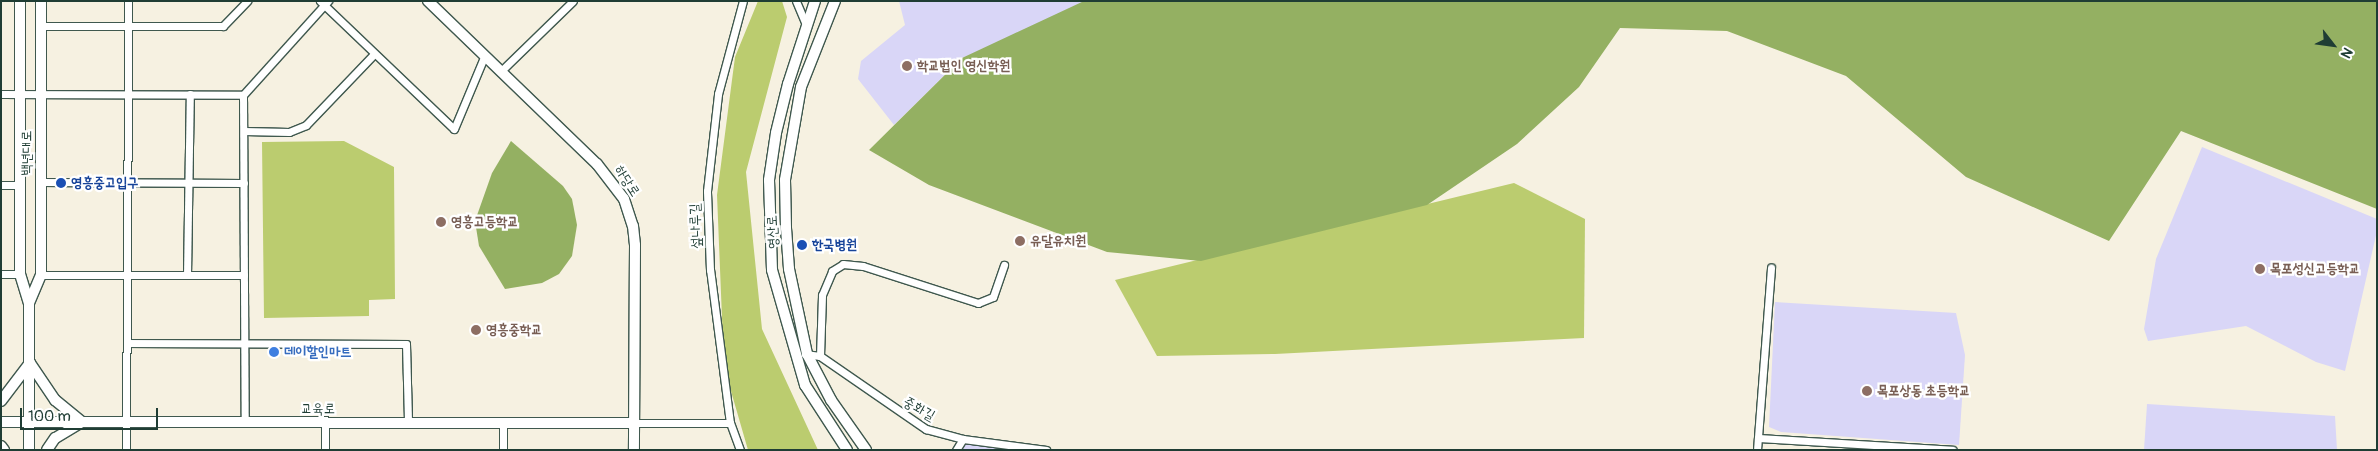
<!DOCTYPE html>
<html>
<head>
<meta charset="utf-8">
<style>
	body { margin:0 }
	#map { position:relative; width:2378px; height:451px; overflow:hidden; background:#f6f1e1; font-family:Pangolin,"Poor Story",sans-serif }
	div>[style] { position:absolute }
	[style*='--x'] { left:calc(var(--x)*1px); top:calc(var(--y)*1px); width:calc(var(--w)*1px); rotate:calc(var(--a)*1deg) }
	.built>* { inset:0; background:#d9d6f7 }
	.green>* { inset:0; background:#bbcc6f }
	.forest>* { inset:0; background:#94b062 }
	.roads { filter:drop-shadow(1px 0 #3f584e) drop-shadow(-1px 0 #3f584e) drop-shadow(0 1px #3f584e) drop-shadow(0 -1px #3f584e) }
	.street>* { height:7px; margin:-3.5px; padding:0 3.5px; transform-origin:3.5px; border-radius:3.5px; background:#fff }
	.secondary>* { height:10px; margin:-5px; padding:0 5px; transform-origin:5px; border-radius:5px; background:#fff }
	.dots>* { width:14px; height:14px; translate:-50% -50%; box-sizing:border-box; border:2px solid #fff; border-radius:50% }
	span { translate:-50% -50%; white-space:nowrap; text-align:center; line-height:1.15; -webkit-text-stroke:4.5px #fff; paint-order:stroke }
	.education-label { font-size:14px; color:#785e54; font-weight:700 }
	.left { translate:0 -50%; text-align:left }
	.street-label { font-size:14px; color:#1f3d34 }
	.transit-label { font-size:14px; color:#164399; font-weight:700 }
	.shop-label { font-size:14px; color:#366cbe; font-weight:700 }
	.frame { position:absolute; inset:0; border:2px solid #1f3d34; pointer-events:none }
	.north { position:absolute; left:2308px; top:20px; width:50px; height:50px; -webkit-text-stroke:4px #fff; paint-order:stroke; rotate:120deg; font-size:14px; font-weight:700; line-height:20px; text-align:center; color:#1f3d34 }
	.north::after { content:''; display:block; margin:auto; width:18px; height:22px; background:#1f3d34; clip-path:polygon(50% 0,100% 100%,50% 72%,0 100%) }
	.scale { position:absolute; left:20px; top:408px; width:138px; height:22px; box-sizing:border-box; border:2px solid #1f3d34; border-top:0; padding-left:6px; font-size:15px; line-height:18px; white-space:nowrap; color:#1f3d34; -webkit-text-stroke:4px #fff; paint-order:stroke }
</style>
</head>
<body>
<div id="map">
	<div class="built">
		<div style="clip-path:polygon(899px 1px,1156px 1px,962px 58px,894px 125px,858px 79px,861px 61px,905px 25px)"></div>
		<div style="clip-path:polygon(2202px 147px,2377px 219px,2377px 231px,2345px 371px,2316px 362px,2246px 326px,2148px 341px,2144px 329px,2156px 259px)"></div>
		<div style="clip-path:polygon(1775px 302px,1956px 313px,1965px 355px,1959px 445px,1781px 432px,1769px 427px)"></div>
		<div style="clip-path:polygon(2147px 404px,2335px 416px,2337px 450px,2144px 450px)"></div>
		<div style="clip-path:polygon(957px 441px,977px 444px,1004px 450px,952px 450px)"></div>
	</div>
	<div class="green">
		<div style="clip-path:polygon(758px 1px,782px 1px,787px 17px,746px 172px,762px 329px,818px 450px,748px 450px,724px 367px,717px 195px,735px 57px)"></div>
		<div style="clip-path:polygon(344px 141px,394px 167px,395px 299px,369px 300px,369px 316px,264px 318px,262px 142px)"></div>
		<div style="clip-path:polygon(1514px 183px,1585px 219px,1584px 338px,1275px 354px,1157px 356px,1115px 280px)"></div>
	</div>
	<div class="forest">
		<div style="clip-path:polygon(1084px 1px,2377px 1px,2377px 209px,2181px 131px,2109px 241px,1966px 177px,1846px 76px,1727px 31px,1620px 28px,1579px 87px,1517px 144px,1427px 205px,1201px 261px,1107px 252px,929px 185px,869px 150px,962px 58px)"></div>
		<div style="clip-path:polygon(511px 141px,563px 186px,572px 199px,577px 225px,572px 256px,559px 274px,542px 283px,505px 289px,479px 246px,475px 221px,492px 173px)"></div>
	</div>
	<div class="roads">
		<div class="street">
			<div style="--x:320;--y:1;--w:185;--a:43.7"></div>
			<div style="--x:454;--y:129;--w:80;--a:-67.3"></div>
			<div style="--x:796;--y:1;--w:25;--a:67"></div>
			<div style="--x:41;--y:26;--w:182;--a:0"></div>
			<div style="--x:223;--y:26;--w:35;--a:-46"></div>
			<div style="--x:501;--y:71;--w:100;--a:-44.2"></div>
			<div style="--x:1;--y:94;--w:242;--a:0.2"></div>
			<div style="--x:243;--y:95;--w:127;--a:-47.9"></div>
			<div style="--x:243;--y:95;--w:328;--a:89.7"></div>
			<div style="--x:244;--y:131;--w:45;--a:1.3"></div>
			<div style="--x:289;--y:132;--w:18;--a:-22"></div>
			<div style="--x:306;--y:125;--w:98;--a:-46.2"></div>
			<div style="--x:41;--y:182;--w:203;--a:0.3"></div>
			<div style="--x:1;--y:185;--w:19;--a:0"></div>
			<div style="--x:1;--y:274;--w:19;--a:0"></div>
			<div style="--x:41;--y:275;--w:203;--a:0"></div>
			<div style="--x:187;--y:275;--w:181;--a:-89.1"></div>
			<div style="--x:127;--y:343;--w:279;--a:0.2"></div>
			<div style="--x:406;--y:344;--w:79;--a:88.5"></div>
			<div style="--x:805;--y:354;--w:15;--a:8"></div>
			<div style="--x:820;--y:356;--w:129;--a:34.6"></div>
			<div style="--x:926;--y:429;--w:38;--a:15"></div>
			<div style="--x:963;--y:439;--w:84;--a:7.5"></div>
			<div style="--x:820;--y:356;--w:61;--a:-88.1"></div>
			<div style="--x:822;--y:295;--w:26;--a:-67"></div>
			<div style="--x:832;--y:271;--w:13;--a:-32"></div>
			<div style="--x:843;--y:264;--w:20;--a:6"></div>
			<div style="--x:863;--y:266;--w:121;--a:17.8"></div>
			<div style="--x:978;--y:303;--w:16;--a:-22"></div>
			<div style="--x:993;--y:297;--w:34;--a:-71"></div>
			<div style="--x:503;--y:423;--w:27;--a:90"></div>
			<div style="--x:635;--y:423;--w:95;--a:0"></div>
			<div style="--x:1758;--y:438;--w:195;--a:3.5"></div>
			<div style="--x:126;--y:450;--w:449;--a:-89.7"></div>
			<div style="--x:325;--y:450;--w:27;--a:-90"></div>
			<div style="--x:740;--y:450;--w:29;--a:-110"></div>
			<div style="--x:730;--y:423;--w:154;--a:-97.4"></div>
			<div style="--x:710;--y:270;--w:79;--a:-92.2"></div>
			<div style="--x:707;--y:191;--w:98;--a:-83.5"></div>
			<div style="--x:718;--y:94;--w:96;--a:-75"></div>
			<div style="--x:956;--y:450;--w:13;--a:-58"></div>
			<div style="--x:1757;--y:450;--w:183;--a:-85.6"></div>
		</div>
		<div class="secondary">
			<div style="--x:20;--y:1;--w:273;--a:90"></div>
			<div style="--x:20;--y:274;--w:30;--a:73"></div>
			<div style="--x:29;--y:303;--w:147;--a:90"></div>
			<div style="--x:428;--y:1;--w:235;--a:44"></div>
			<div style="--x:597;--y:164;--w:44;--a:52.4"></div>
			<div style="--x:624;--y:199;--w:28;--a:72"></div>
			<div style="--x:633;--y:226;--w:19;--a:84"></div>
			<div style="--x:635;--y:245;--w:205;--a:90.3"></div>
			<div style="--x:815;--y:1;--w:87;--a:108"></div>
			<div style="--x:788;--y:84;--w:50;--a:103.8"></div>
			<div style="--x:776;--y:133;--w:48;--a:98.5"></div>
			<div style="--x:769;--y:180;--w:90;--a:88.1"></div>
			<div style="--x:772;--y:270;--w:120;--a:74"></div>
			<div style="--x:805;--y:385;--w:77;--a:57.1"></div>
			<div style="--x:835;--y:1;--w:92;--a:111.6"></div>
			<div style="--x:801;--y:87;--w:94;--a:99.8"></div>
			<div style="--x:785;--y:180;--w:48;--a:88.8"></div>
			<div style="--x:786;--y:228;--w:41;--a:85.8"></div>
			<div style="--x:789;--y:269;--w:87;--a:78"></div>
			<div style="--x:807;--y:354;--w:52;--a:62.4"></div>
			<div style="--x:831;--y:400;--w:61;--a:55"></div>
			<div style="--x:29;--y:303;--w:30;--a:-67"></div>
			<div style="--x:41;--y:275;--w:274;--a:-90"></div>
			<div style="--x:1;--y:401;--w:48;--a:-52.7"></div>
			<div style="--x:30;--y:363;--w:45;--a:56"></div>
			<div style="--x:55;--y:400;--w:35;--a:39"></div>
			<div style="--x:82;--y:422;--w:31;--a:149"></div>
			<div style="--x:55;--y:438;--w:14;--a:124"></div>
			<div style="--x:1;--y:422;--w:634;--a:0.09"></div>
			<div style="--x:1;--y:446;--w:5;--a:53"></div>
		</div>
	</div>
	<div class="dots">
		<div style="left:907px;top:66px;background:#8d6e63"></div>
		<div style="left:61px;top:183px;background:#1a4fb4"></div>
		<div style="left:441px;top:222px;background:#8d6e63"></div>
		<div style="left:1020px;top:241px;background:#8d6e63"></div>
		<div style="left:802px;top:245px;background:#1a4fb4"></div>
		<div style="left:2260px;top:269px;background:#8d6e63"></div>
		<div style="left:476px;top:330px;background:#8d6e63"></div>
		<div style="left:274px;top:352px;background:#3f7fe0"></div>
		<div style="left:1867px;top:391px;background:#8d6e63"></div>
	</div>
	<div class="education-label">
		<span class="left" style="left:917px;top:66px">학교법인 영신학원</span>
		<span class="left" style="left:451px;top:222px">영흥고등학교</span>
		<span class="left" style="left:1030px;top:241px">유달유치원</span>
		<span class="left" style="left:2270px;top:269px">목포성신고등학교</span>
		<span class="left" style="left:486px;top:330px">영흥중학교</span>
		<span class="left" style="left:1877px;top:391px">목포상동 초등학교</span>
	</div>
	<div class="street-label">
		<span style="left:27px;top:153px;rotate:-90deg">백년대로</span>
		<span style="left:627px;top:181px;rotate:57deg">하당로</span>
		<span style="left:696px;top:226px;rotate:-92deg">섶나루길</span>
		<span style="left:773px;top:232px;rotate:-93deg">영산로</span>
		<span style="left:318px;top:409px">교육로</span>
		<span style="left:919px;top:409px;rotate:29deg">중화길</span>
	</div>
	<div class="transit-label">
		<span class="left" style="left:71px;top:183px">영흥중고입구</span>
		<span class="left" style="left:812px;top:245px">한국병원</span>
	</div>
	<div class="shop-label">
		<span class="left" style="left:284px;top:352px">데이할인마트</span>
	</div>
	<div class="frame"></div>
	<div class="north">N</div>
	<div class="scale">100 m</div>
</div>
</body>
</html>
